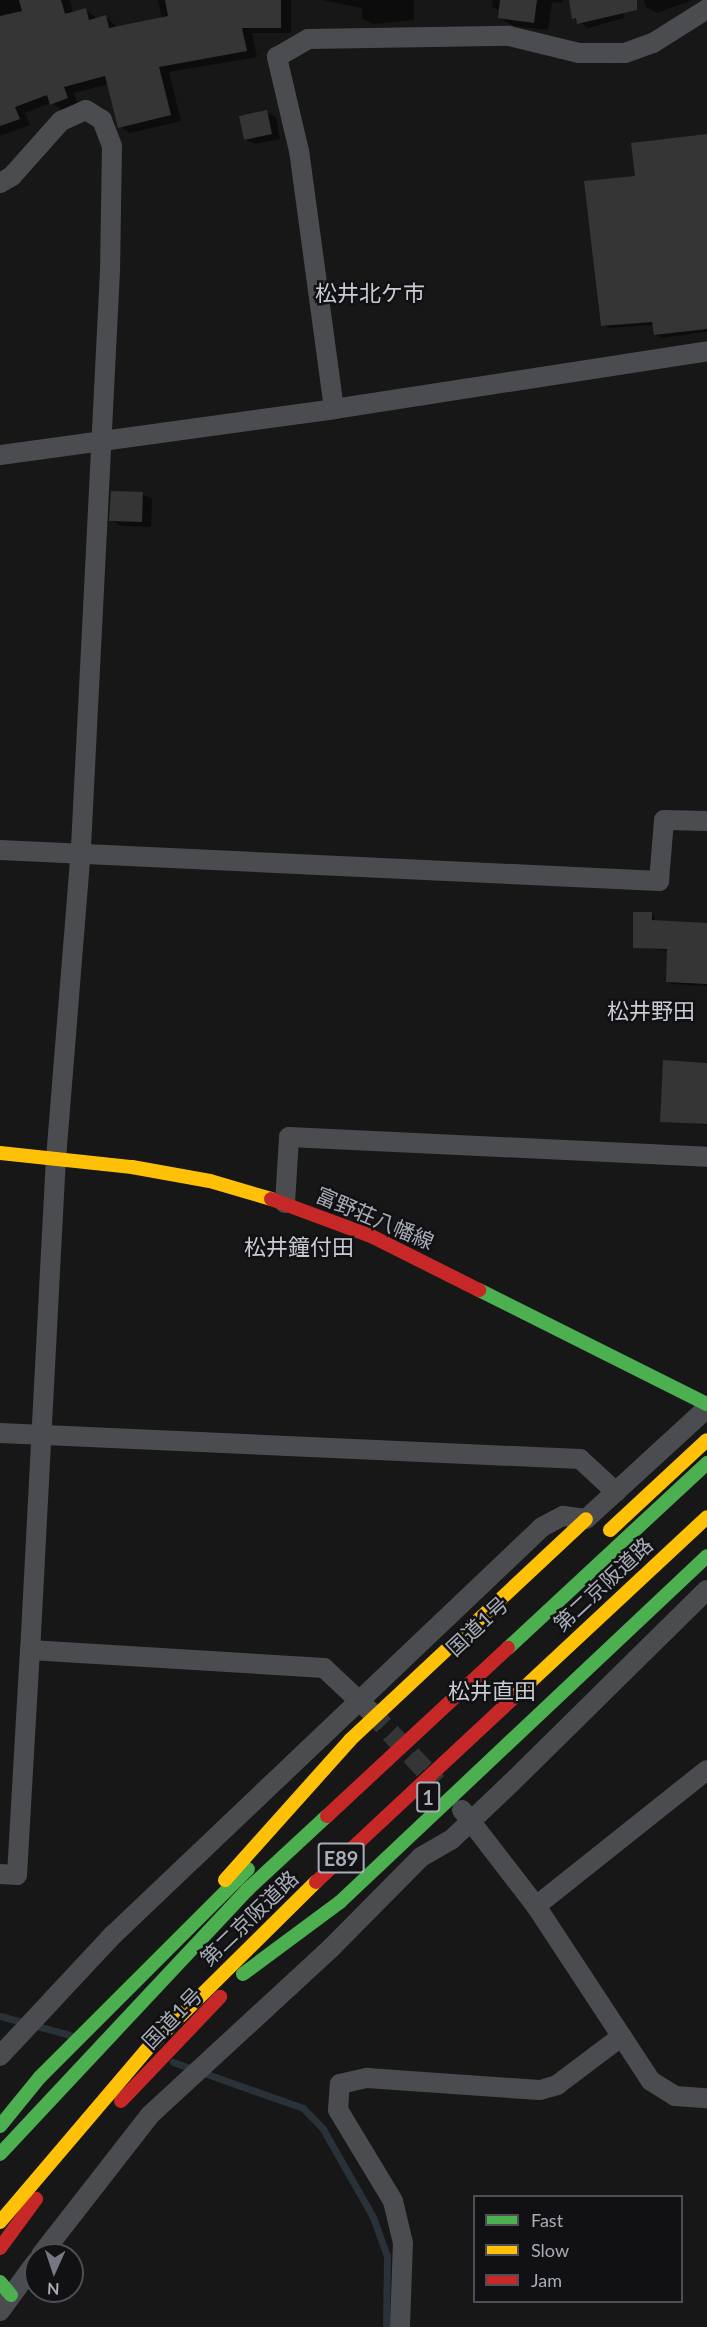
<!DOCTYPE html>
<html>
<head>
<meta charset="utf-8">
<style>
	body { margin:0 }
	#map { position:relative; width:707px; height:2327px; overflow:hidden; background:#171717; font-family:Lato,"Noto Sans JP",sans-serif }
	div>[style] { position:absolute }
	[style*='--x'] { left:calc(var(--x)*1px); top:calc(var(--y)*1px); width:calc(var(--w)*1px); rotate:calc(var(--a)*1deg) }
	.shadow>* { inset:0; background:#0007 }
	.stream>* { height:7px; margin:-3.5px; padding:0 3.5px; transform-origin:3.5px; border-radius:3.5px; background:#2a3239 }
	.building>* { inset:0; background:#353536 }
	.street-tunnel>* { height:20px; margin-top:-10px; transform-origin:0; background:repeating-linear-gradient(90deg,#343537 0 20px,transparent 0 30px) }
	.street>* { height:20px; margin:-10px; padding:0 10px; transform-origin:10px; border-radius:10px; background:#4b4c50 }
	.fast>* { height:14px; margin:-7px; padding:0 7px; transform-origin:7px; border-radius:7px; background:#4caf50 }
	.slow>* { height:14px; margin:-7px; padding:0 7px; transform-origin:7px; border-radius:7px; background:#ffc107 }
	.jam>* { height:14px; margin:-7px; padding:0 7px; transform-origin:7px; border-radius:7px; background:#c62828 }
	.fast-bridge>* { height:14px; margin:-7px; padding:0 7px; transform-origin:7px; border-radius:7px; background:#4caf50 }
	.slow-bridge>* { height:14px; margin:-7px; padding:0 7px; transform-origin:7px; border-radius:7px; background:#ffc107 }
	.jam-bridge>* { height:14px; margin:-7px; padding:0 7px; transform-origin:7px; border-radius:7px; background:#c62828 }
	span { translate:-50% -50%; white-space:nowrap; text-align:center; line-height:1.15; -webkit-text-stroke:5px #111113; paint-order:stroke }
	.shield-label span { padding:2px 4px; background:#111113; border:2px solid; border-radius:4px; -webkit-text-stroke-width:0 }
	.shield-label { font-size:20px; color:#a8adb8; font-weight:700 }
	.street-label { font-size:21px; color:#a8adb8 }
	.neighbourhood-label { font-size:22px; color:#c9ccd4 }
	.legend { position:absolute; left:473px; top:2195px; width:210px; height:108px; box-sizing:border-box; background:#111113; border:2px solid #4d4f55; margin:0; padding:8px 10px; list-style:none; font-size:18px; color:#a8adb8 }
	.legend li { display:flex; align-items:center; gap:12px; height:30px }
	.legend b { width:30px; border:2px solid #4d4f55 }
	.north { position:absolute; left:24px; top:2243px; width:60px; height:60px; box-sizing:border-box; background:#111113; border:2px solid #4d4f55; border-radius:50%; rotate:183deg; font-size:16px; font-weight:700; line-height:24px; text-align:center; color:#a8adb8 }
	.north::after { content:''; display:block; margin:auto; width:21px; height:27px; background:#757880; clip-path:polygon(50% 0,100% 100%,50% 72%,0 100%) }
</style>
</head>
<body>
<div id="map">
	<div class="shadow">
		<div style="clip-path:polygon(0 0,70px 0,73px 13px,86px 10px,98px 19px,106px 17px,118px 28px,162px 19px,158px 0,291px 0,291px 33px,252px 33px,257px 57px,169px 72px,181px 121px,130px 133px,120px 127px,109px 84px,74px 93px,78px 104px,63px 110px,51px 103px,25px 113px,30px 125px,0 136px)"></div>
		<div style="clip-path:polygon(322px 0,414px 0,414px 20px,373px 24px,362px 18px,362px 8px)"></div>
		<div style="clip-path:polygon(493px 0,563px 0,563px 3px,552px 2px,548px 30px,514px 26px,500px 18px,500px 11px,492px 7px)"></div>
		<div style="clip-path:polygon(571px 0,621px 0,624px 18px,588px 28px,574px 18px)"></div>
		<div style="clip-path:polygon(644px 0,693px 0,657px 13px,646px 7px)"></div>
		<div style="clip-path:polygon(266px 112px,276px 117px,280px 139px,255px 144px,245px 139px)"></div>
		<div style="clip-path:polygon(707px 136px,707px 332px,661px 338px,655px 334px,654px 325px,609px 328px,603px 325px,636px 177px)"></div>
		<div style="clip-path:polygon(142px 494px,152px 499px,151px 527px,121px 526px,111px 520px)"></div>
		<div style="clip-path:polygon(652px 914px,657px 922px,707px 925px,707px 986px,672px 984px,667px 981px,669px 951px,634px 947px)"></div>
		<div style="clip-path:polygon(707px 1065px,707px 1125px,662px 1121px)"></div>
	</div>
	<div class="stream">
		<div style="--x:0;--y:2016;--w:73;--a:15.2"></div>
		<div style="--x:173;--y:2062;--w:138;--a:19.5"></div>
		<div style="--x:303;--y:2108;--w:29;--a:46"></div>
		<div style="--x:323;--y:2129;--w:101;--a:60.4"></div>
		<div style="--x:373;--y:2217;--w:41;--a:70.3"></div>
		<div style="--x:387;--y:2256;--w:71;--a:90.8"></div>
	</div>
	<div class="building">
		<div style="clip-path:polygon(19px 0,61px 0,65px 14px,86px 8px,89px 20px,106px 15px,109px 28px,168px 16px,165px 0,281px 0,281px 28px,242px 28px,247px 51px,159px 67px,171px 115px,118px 128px,105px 76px,64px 87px,68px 98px,50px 105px,47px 95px,15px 107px,20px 119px,0 126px,0 16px,22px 11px)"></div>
		<div style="clip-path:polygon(500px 0,537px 0,534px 23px,498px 18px)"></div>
		<div style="clip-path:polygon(569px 0,637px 0,637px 10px,577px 24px,576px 18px,572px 19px)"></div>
		<div style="clip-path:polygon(267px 110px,272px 134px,244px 140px,239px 116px)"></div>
		<div style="clip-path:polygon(707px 134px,707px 329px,654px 335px,652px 322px,601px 326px,584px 181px,635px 176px,631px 143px)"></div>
		<div style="clip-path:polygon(111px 491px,143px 492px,142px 522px,109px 521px)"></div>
		<div style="clip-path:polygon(633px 912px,652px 912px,652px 920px,707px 923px,707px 984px,666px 982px,667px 949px,633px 948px)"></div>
		<div style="clip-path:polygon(663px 1060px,707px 1063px,707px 1124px,660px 1122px)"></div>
	</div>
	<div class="street-tunnel">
		<div style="--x:370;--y:1711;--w:98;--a:47.1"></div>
	</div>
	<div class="street">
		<div style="--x:0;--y:183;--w:14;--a:-30"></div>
		<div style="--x:12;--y:176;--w:74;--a:-48.3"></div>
		<div style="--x:61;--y:121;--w:27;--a:-24"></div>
		<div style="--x:86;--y:110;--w:19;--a:32"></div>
		<div style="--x:102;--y:120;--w:28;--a:69"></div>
		<div style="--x:112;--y:146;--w:125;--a:90.9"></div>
		<div style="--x:110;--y:271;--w:578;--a:92.88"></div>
		<div style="--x:81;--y:848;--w:310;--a:94.6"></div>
		<div style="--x:56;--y:1157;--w:494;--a:93"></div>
		<div style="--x:30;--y:1650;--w:295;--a:3.5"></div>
		<div style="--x:324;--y:1668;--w:63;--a:43.1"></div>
		<div style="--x:334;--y:409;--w:260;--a:-97.7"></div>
		<div style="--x:299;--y:151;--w:97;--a:-103.2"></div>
		<div style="--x:277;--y:57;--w:36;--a:-30"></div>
		<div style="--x:308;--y:39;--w:201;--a:-0.9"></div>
		<div style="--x:509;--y:36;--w:72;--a:13.7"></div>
		<div style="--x:579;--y:53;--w:46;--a:0"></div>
		<div style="--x:625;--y:53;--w:30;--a:-20"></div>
		<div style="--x:653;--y:43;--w:64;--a:-32.2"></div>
		<div style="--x:0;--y:455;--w:337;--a:-7.8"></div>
		<div style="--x:334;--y:409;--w:377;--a:-8.8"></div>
		<div style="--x:0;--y:850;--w:660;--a:2.69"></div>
		<div style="--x:659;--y:881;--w:61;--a:-85.3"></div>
		<div style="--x:664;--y:820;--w:43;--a:1.3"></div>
		<div style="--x:285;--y:1203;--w:66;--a:-86.5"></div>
		<div style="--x:289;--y:1137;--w:418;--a:2.7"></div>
		<div style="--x:0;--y:1433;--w:581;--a:2.57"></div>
		<div style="--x:580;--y:1459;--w:49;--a:42.5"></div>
		<div style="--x:462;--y:1810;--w:121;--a:52.4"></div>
		<div style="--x:536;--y:1906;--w:209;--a:56.7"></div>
		<div style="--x:651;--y:2081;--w:28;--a:32"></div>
		<div style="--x:675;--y:2096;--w:32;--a:4"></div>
		<div style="--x:0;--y:1874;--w:17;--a:3"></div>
		<div style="--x:17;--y:1875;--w:225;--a:-86.7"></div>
		<div style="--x:536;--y:1906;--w:218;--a:-38.5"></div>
		<div style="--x:0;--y:2056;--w:166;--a:-47"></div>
		<div style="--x:113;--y:1935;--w:592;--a:-43.56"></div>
		<div style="--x:542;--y:1527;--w:24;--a:-28"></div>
		<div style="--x:563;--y:1516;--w:23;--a:7"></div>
		<div style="--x:586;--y:1519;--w:164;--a:-42.5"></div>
		<div style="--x:41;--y:2255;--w:177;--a:-52.1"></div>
		<div style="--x:150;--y:2115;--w:248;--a:-42.7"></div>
		<div style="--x:332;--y:1947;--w:127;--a:-45.3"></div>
		<div style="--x:421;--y:1857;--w:34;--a:-30"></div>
		<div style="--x:451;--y:1840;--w:83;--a:-43.5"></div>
		<div style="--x:511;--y:1783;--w:275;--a:-44.6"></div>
		<div style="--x:0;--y:2311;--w:61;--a:-53.7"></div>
		<div style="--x:400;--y:2327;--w:84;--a:-88"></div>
		<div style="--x:403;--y:2243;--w:43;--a:-103.4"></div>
		<div style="--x:393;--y:2201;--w:106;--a:-121.1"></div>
		<div style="--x:338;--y:2110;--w:26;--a:-86"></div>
		<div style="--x:340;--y:2084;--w:28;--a:-13"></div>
		<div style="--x:367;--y:2078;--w:173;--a:4"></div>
		<div style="--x:540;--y:2090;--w:18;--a:-16"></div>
		<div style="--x:557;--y:2085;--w:81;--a:-37"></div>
	</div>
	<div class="fast">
		<div style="--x:479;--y:1290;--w:255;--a:26.6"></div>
		<div style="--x:243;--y:1974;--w:121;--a:-36.6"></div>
		<div style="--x:340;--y:1902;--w:504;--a:-43.31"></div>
		<div style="--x:0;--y:2126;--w:63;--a:-50.8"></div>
		<div style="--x:40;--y:2077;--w:294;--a:-45"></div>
		<div style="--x:0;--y:2282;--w:17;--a:50"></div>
	</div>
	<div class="slow">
		<div style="--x:0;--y:1153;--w:133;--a:6.1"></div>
		<div style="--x:132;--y:1167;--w:79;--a:10.2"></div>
		<div style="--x:210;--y:1181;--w:64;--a:16.4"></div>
		<div style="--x:610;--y:1530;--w:132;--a:-42.9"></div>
		<div style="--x:225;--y:1880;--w:188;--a:-48.2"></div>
		<div style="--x:350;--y:1740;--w:323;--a:-43.1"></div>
	</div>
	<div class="jam">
		<div style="--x:271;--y:1199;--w:107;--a:20.3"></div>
		<div style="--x:371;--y:1236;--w:121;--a:26.6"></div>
		<div style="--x:121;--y:2101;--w:144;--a:-46.4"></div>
		<div style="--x:0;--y:2248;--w:61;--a:-53.7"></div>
	</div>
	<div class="fast-bridge">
		<div style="--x:508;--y:1648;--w:272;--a:-42.9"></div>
		<div style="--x:0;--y:2154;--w:362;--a:-46.9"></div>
		<div style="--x:247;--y:1890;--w:109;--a:-42.8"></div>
	</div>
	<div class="slow-bridge">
		<div style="--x:513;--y:1698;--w:265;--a:-43"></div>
		<div style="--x:0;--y:2222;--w:230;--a:-49.6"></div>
		<div style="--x:149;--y:2047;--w:235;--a:-44.7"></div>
	</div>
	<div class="jam-bridge">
		<div style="--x:327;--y:1816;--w:247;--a:-42.9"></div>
		<div style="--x:316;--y:1882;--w:270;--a:-43"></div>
	</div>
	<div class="shield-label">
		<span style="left:428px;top:1797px">1</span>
		<span style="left:341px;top:1858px">E89</span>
	</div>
	<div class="street-label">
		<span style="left:375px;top:1218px;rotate:23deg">富野荘八幡線</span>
		<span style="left:603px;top:1584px;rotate:-43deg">第二京阪道路</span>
		<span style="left:477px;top:1626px;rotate:-43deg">国道1号</span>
		<span style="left:249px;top:1918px;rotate:-44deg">第二京阪道路</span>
		<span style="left:172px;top:2018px;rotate:-46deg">国道1号</span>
	</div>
	<div class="neighbourhood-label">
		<span style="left:370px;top:293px">松井北ケ市</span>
		<span style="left:651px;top:1011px">松井野田</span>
		<span style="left:299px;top:1247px">松井鐘付田</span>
		<span style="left:492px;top:1691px">松井直田</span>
	</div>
	<ul class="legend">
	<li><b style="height:8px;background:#4caf50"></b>Fast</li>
	<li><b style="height:8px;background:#ffc107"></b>Slow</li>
	<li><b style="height:8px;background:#c62828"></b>Jam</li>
	</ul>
	<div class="north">N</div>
</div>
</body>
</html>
